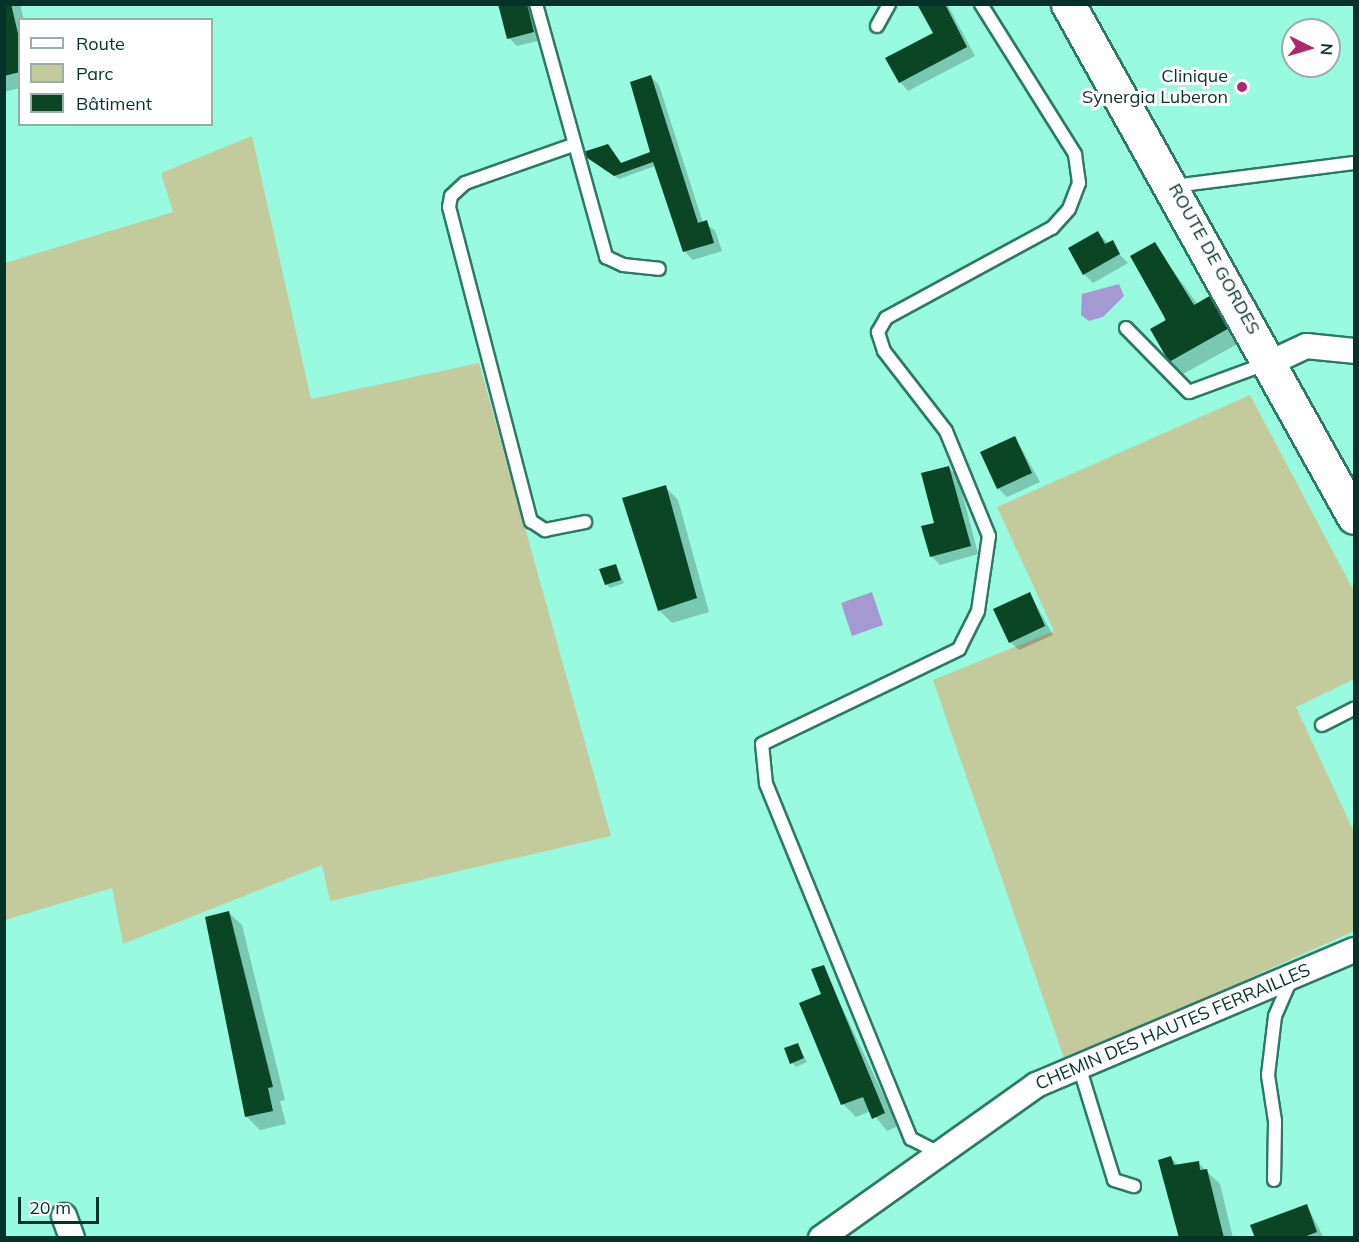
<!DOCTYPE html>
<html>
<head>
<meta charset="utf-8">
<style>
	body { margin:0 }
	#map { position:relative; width:1359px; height:1242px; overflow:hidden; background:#98fadf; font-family:Mulish,sans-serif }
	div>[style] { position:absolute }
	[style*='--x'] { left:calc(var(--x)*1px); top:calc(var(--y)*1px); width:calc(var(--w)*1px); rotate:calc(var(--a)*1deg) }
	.green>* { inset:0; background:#c3ca9b }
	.water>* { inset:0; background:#a599d1 }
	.shadow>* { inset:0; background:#0003 }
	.building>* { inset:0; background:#0a4525 }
	.roads { filter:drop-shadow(2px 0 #2d7966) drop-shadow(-2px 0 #2d7966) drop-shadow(0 2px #2d7966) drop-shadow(0 -2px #2d7966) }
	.lane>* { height:12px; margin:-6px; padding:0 6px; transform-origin:6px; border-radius:6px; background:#fff }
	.street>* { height:24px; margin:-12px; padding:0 12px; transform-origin:12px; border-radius:12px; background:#fff }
	.secondary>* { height:33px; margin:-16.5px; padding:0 16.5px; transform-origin:16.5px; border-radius:16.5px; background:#fff }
	.dots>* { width:16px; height:16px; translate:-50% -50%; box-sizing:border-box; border:3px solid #fff; border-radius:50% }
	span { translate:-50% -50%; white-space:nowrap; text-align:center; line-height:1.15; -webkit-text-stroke:6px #fff; paint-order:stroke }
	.poi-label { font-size:18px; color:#063329 }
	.right { translate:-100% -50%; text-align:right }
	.street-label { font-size:18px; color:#063329 }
	.frame { position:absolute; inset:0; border:6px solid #063329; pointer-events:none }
	.legend { position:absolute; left:18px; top:18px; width:195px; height:108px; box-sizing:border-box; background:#fff; border:2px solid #9bada9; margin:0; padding:8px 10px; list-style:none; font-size:18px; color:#063329 }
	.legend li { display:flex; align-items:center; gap:12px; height:30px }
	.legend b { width:30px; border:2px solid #9bada9 }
	.north { position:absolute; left:1281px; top:18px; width:60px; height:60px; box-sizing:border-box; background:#fff; border:2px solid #9bada9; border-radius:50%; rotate:95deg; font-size:16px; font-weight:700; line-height:24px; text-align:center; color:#063329 }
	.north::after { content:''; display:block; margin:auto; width:21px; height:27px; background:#ae286d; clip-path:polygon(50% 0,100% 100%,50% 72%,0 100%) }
	.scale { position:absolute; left:18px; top:1197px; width:81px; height:27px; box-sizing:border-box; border:3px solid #063329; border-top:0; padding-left:8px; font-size:18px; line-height:21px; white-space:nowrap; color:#063329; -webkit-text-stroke:4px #fff; paint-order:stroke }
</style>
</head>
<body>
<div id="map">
	<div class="green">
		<div style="clip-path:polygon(252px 136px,311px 399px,479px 363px,611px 836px,330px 901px,322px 865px,123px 944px,112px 888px,5px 920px,5px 263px,173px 212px,161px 173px)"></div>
		<div style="clip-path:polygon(1250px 395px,1354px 591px,1354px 679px,1296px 707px,1354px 832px,1354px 931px,1065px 1061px,933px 680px,1054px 631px,997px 507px)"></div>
	</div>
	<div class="water">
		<div style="clip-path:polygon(1119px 284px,1124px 296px,1103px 317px,1089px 321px,1081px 315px,1082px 294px)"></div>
		<div style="clip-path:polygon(872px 592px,883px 625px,852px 636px,841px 603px)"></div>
	</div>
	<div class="shadow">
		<div style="clip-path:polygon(4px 4px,20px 4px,24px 20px,20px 20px,20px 88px,4px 92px)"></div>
		<div style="clip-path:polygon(500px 4px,533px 4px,542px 40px,517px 46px,509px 38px)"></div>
		<div style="clip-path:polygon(919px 4px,947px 4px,975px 56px,908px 91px,900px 82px,935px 34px)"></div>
		<div style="clip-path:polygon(650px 76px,659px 85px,703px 223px,715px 230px,722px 251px,693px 260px,685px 252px,658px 165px,619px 179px,586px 156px,608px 145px,622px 164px,656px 160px)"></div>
		<div style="clip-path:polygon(1098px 233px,1128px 263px,1093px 283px,1084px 274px)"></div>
		<div style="clip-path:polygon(1154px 244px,1198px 305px,1212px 296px,1243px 341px,1183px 374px,1170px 361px)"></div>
		<div style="clip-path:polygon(1015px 437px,1040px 482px,1007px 497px,998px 488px)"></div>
		<div style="clip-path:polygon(949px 468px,958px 476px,978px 554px,940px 565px,931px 556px)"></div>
		<div style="clip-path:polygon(665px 487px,678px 500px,709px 612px,672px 623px,659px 610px)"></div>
		<div style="clip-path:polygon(616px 565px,624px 583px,610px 588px,606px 584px)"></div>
		<div style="clip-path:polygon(1030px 594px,1053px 635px,1019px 650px,1010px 642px)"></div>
		<div style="clip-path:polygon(228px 912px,242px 925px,285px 1100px,280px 1101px,286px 1124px,260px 1130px,247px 1117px,207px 918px)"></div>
		<div style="clip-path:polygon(823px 967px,898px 1126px,887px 1131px,871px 1111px,856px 1117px,843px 1104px)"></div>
		<div style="clip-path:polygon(797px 1045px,807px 1062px,796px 1067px,792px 1063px)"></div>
		<div style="clip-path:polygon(1171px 1158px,1179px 1166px,1198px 1163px,1220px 1184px,1233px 1238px,1181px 1238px)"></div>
		<div style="clip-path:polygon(1307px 1206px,1324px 1238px,1256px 1238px)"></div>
	</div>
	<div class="building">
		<div style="clip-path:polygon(4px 4px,11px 4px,20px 42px,20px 72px,4px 76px)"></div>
		<div style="clip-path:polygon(498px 4px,527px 4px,534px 32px,507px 39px)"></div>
		<div style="clip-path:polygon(917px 4px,945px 4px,967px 47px,899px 83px,885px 58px,933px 33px)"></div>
		<div style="clip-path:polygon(651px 75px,698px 223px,707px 220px,714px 243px,683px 252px,653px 162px,614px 176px,580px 153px,608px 144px,621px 163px,650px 152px,630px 82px)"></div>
		<div style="clip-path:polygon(1098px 231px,1105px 244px,1113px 240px,1120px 254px,1083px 275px,1068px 248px)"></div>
		<div style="clip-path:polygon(1155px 242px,1194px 305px,1213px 294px,1231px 327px,1169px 362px,1150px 329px,1166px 320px,1130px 256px)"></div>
		<div style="clip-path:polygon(1015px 436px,1032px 473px,997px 489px,980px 452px)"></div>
		<div style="clip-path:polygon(949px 466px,971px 546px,930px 557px,921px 526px,934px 523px,921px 473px)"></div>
		<div style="clip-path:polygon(666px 485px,697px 598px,658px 611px,622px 498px)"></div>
		<div style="clip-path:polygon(616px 564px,621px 580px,605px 585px,599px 569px)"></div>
		<div style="clip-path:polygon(1030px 592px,1045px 626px,1009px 643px,993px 609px)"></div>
		<div style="clip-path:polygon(229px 911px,273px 1087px,268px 1088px,273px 1111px,245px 1117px,205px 917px)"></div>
		<div style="clip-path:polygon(824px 965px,885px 1113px,872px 1119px,863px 1097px,841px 1105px,799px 1003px,821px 994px,811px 969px)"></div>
		<div style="clip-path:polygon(798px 1043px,804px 1058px,790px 1064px,784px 1048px)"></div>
		<div style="clip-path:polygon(1171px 1156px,1174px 1165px,1199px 1161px,1200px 1170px,1207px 1169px,1224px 1238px,1179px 1238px,1158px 1160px)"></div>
		<div style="clip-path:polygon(1307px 1204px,1317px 1232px,1301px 1238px,1255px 1238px,1250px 1225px)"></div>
	</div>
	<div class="roads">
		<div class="lane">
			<div style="--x:536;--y:4;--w:263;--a:74.5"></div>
			<div style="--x:606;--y:257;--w:19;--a:25"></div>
			<div style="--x:623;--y:265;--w:36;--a:6"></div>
			<div style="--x:877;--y:26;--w:25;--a:-61"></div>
			<div style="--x:573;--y:145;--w:114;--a:160.6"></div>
			<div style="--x:465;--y:183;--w:19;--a:137"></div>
			<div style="--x:451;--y:196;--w:11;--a:100"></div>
			<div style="--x:449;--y:207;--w:325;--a:75.4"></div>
			<div style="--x:531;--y:521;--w:17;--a:33"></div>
			<div style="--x:545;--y:530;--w:41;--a:-11.3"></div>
			<div style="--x:1174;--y:186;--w:181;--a:-7.3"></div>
			<div style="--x:1126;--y:328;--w:90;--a:45.5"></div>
			<div style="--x:1189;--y:392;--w:84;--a:-20.2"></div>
			<div style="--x:1322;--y:725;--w:36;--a:-27"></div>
			<div style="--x:1079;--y:1066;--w:119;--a:72.9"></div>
			<div style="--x:1114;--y:1180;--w:21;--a:17"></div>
			<div style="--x:939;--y:1153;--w:31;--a:-153"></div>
			<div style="--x:911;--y:1139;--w:383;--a:-112.2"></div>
			<div style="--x:766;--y:784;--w:40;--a:-95.7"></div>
			<div style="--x:762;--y:744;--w:219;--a:-25.7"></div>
			<div style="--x:959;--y:649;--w:42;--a:-63.4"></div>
			<div style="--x:978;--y:611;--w:76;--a:-81.7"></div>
			<div style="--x:989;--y:536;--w:113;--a:-112.3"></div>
			<div style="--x:946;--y:431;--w:101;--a:-127.8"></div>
			<div style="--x:884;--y:351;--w:20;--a:-108"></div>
			<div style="--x:878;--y:332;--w:16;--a:-60"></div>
			<div style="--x:886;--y:318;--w:189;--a:-28.5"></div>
			<div style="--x:1052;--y:228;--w:25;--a:-48"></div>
			<div style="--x:1069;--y:209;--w:28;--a:-69"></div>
			<div style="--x:1079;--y:183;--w:29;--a:-98"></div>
			<div style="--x:1075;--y:154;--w:177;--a:-122.1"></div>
			<div style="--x:1274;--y:1180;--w:59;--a:-89"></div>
			<div style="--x:1275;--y:1121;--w:47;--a:-98.7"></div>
			<div style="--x:1268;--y:1075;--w:59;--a:-83.2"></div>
			<div style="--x:1275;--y:1016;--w:43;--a:-66.4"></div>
		</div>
		<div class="street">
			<div style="--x:1272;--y:362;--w:38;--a:-25"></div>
			<div style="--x:1306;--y:346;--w:48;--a:5.9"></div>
			<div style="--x:64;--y:1216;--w:23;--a:70"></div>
			<div style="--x:821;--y:1238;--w:264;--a:-35.4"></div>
			<div style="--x:1036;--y:1085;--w:345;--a:-23"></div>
		</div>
		<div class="secondary">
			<div style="--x:1068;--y:4;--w:587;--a:60.86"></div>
		</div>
	</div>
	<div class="dots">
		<div style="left:1242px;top:87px;background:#ae286d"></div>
	</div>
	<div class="poi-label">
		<span class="right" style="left:1228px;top:87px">Clinique<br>Synergia Luberon</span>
	</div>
	<div class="street-label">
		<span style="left:1214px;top:259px;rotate:61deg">ROUTE DE GORDES</span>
		<span style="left:1173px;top:1027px;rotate:-23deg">CHEMIN DES HAUTES FERRAILLES</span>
	</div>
	<div class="frame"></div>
	<ul class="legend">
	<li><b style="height:8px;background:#fff"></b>Route</li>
	<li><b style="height:16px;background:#c3ca9b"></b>Parc</li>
	<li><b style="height:16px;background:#0a4525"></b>Bâtiment</li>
	</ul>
	<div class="north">N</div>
	<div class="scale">20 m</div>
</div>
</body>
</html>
